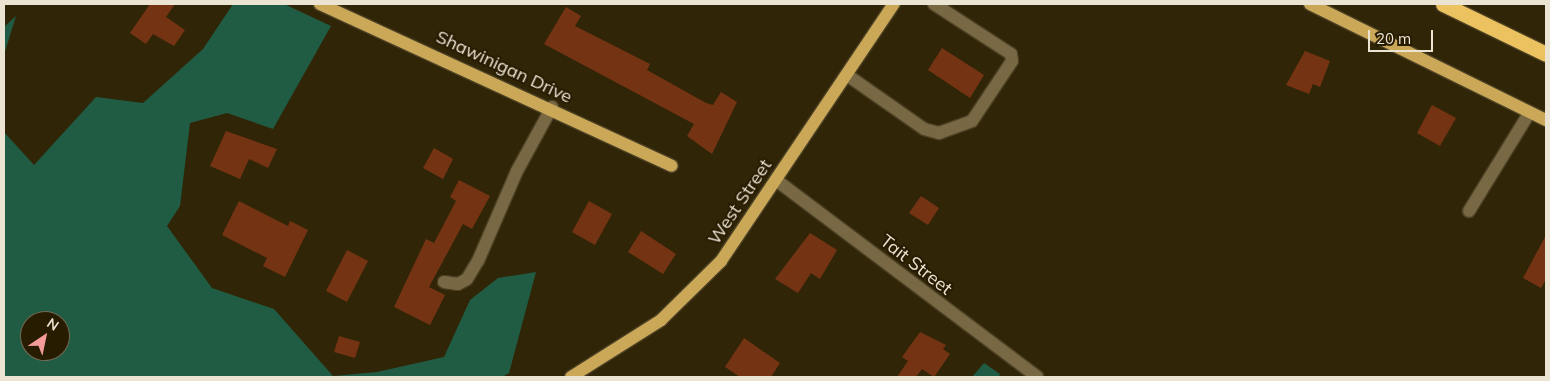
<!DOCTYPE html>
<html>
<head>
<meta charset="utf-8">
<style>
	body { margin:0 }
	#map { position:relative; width:1550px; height:381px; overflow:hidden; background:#312507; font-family:Mulish,sans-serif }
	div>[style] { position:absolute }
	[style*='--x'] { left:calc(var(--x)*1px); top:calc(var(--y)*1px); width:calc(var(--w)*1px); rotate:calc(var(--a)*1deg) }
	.forest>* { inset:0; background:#1f5c43 }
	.building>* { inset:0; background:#743413 }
	.roads { filter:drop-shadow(1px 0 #4b4024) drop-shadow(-1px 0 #4b4024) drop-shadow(0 1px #4b4024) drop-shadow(0 -1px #4b4024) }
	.minor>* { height:12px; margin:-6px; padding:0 6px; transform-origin:6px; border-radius:6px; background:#786843 }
	.major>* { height:12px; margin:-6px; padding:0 6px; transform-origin:6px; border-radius:6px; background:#cba858 }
	.highway>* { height:15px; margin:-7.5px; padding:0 7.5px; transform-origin:7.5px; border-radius:7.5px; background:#ebc25f }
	span { translate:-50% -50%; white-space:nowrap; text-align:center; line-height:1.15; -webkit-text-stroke:4px #271b00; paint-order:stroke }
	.street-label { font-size:18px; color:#ece4d3 }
	.frame { position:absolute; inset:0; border:5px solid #ece4d3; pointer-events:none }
	.north { position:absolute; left:20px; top:311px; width:50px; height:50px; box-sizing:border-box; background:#271b00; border:1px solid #766b54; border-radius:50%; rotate:34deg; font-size:14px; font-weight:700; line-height:20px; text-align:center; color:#ece4d3 }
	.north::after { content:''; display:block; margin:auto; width:18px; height:22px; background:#f59b9a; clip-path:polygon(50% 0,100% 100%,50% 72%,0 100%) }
	.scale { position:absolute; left:1368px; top:30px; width:65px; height:22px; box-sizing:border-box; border:2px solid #ece4d3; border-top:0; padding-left:6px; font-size:15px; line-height:18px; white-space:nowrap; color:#ece4d3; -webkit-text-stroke:4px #271b00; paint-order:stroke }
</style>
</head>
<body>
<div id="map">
	<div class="forest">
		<div style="clip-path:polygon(evenodd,233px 4px,284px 4px,331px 26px,273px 129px,227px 113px,190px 123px,180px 206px,167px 226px,212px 288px,274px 309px,333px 376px,377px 372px,444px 357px,470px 300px,498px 278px,536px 272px,509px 373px,502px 377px,4px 377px,4px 132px,34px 165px,96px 97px,143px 103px,203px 49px,233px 4px,30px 321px,60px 321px,60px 351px,30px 351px,30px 321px)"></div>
		<div style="clip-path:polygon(16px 16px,4px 55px,4px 27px)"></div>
		<div style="clip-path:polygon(984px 363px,1000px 374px,999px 377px,972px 377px)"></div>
	</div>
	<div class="building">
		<div style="clip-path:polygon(150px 4px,175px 4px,166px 17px,185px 30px,174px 46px,153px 34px,146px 44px,130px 33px)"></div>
		<div style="clip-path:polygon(566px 7px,581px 16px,575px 26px,650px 64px,647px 70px,706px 103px,713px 105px,721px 92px,737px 102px,712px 154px,687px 136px,694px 124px,544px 44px)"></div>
		<div style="clip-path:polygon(942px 48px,984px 75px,970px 98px,928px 70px)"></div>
		<div style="clip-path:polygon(1305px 51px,1330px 61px,1320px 87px,1313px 84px,1309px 94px,1286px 85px)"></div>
		<div style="clip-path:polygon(1432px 105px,1456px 118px,1440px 146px,1417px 133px)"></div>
		<div style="clip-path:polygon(226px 131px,277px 149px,268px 168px,249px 159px,240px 179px,210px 166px)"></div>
		<div style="clip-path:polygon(434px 148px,453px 159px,443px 179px,423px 168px)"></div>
		<div style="clip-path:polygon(459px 180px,490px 196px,472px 229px,463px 224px,429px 287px,445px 295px,430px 325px,394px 307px,426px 239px,434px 243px,456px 201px,450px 197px)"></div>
		<div style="clip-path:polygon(921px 196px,939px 208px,928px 225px,909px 213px)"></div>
		<div style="clip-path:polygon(239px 201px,288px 226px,290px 221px,308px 230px,285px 277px,263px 266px,267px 258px,222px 235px)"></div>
		<div style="clip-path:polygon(589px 201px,612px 214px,595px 245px,572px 232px)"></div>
		<div style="clip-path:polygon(641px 231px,676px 254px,663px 274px,628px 252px)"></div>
		<div style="clip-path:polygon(810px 233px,837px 250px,820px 279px,811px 273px,798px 293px,775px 279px)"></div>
		<div style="clip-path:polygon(1546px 235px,1546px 279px,1541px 288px,1523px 278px)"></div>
		<div style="clip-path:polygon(347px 250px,368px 261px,347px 302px,326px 291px)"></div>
		<div style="clip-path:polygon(920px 332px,946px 345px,943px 349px,950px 354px,934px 377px,922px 369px,916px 377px,897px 377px,908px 361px,902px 357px)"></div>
		<div style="clip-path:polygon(339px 336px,360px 342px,355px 358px,334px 352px)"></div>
		<div style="clip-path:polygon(744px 338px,780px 363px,771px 377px,740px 377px,725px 367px)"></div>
	</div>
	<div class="roads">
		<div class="minor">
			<div style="--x:847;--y:75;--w:94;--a:35"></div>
			<div style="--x:924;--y:129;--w:16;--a:15"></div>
			<div style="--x:939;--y:133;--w:35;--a:-20"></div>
			<div style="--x:972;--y:121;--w:72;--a:-56.3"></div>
			<div style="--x:1012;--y:61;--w:7;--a:-98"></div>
			<div style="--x:1011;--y:54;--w:92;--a:-147"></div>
			<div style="--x:776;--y:180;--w:327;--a:37"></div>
			<div style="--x:1469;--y:211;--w:116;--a:-58.4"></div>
			<div style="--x:444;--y:282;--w:14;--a:8"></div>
			<div style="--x:458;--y:284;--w:10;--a:-29"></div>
			<div style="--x:467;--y:279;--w:21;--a:-59"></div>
			<div style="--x:478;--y:261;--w:98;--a:-66.6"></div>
			<div style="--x:517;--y:171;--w:73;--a:-61.3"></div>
		</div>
		<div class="major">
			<div style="--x:320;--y:4;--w:387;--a:24.7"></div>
			<div style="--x:1310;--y:4;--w:263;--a:26.2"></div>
			<div style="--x:571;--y:377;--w:107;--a:-32.3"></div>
			<div style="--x:661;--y:320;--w:84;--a:-44.5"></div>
			<div style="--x:721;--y:261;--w:310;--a:-56.1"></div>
		</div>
		<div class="highway">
			<div style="--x:1443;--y:4;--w:114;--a:25.9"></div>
		</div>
	</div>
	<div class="street-label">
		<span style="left:504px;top:67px;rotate:25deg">Shawinigan Drive</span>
		<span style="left:740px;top:202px;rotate:-56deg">West Street</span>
		<span style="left:916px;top:265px;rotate:38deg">Tait Street</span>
	</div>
	<div class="frame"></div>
	<div class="north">N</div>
	<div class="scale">20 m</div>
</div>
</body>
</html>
